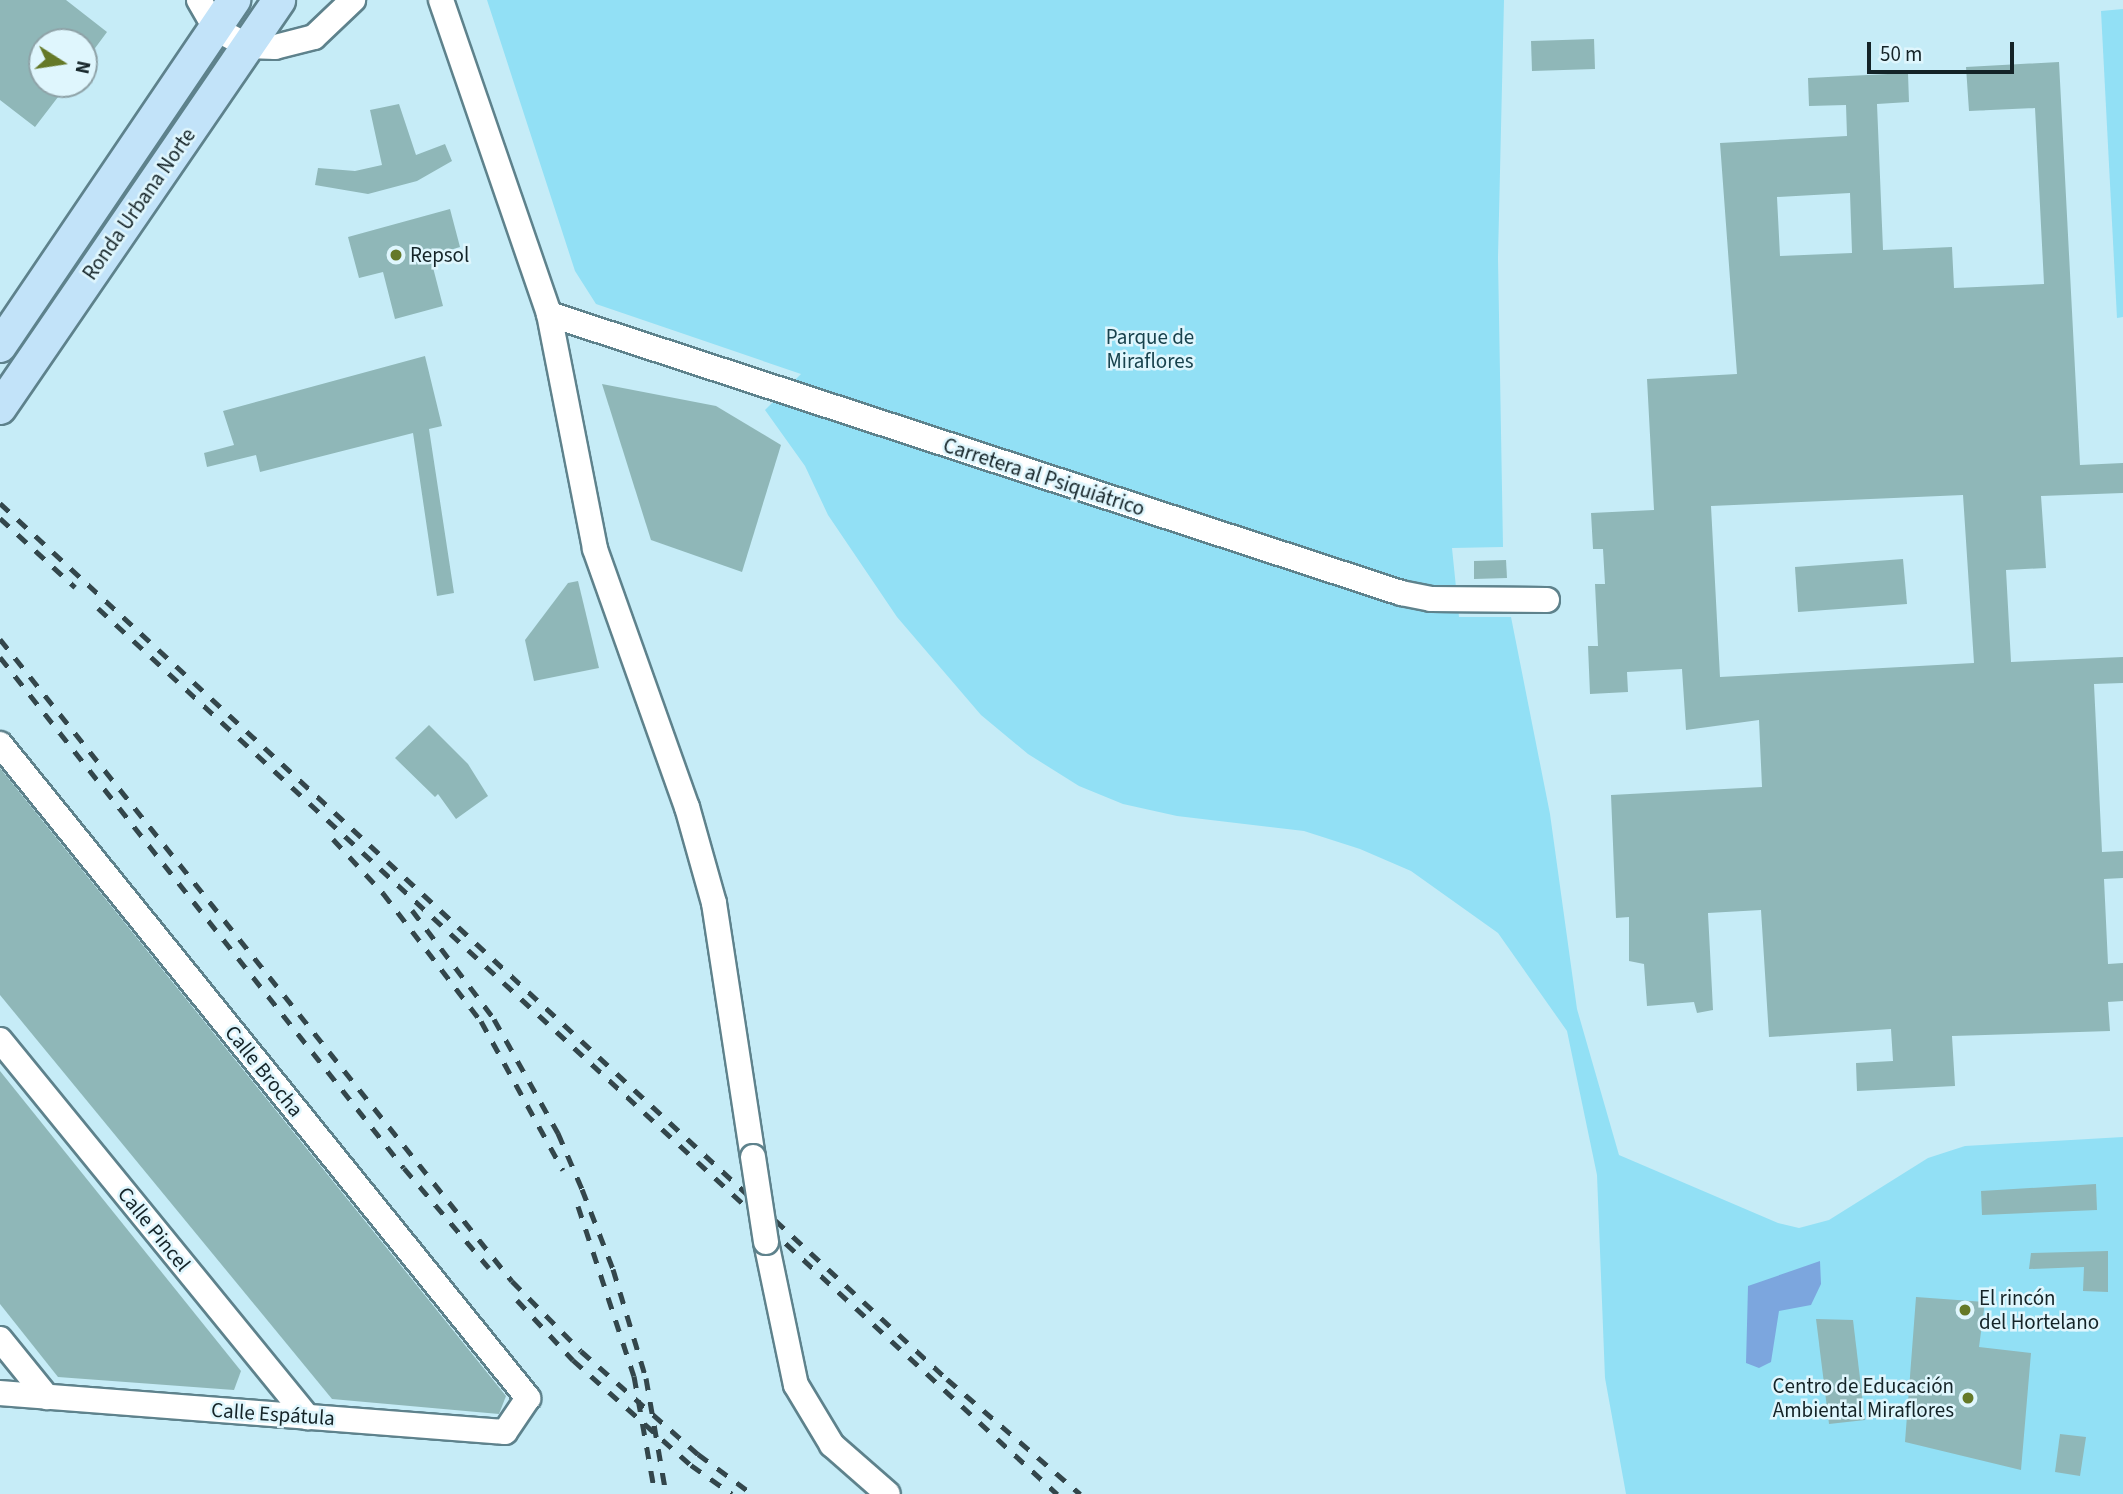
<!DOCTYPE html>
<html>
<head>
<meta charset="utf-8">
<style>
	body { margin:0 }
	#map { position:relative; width:2123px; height:1494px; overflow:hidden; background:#c6ecf7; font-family:"Source Sans 3",sans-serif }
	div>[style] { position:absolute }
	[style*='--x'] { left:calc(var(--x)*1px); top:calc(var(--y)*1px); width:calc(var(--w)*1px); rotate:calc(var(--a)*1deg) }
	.green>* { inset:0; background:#92e0f5 }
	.water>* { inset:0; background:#7ca6de }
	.building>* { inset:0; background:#8fb7b8 }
	.roads { filter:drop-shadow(2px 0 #5e828c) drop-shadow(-2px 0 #5e828c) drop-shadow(0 2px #5e828c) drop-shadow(0 -2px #5e828c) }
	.minor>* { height:24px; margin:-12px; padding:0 12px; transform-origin:12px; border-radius:12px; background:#fff }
	.major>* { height:32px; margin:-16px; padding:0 16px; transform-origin:16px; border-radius:16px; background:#c2e3f9 }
	.rail>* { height:5px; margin-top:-2.5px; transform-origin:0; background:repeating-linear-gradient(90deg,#33464b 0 12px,transparent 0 24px) }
	.bridges { filter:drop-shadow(2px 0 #5e828c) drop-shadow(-2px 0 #5e828c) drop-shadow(0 2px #5e828c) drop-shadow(0 -2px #5e828c) }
	.minor-bridge>* { height:24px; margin:-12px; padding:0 12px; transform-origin:12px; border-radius:12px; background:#fff }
	.dots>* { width:19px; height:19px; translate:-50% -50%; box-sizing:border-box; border:4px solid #dff6fd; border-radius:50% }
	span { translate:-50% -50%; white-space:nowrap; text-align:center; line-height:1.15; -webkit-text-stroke:5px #dff6fd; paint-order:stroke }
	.street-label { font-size:21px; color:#142327 }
	.poi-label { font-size:21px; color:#142327 }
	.left { translate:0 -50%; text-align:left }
	.right { translate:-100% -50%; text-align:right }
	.park-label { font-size:21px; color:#18424d }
	.north { position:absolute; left:28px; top:28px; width:70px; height:70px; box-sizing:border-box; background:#dff6fd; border:2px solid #8ea2a7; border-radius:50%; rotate:102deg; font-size:19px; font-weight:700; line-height:28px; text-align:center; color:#142327 }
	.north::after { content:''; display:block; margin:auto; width:24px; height:32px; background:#657928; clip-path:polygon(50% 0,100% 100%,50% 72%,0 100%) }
	.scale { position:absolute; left:1867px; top:42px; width:147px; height:32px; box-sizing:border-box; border:4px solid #142327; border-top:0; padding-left:9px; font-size:21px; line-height:24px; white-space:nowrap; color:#142327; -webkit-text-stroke:5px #dff6fd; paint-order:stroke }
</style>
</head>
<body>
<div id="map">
	<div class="green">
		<div style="clip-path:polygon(487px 0,1504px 0,1498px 258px,1503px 547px,1452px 548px,1459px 617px,1511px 617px,1550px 814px,1577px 1009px,1619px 1155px,1778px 1223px,1799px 1228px,1829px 1220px,1928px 1158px,1965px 1146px,2123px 1137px,2123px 1494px,1626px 1494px,1605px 1378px,1597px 1175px,1567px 1031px,1498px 933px,1411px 871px,1360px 849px,1304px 831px,1177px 816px,1123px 804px,1079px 786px,1028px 754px,981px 715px,897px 617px,828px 515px,805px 466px,765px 410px,801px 374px,596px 304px,575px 271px)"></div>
		<div style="clip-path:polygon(2123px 9px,2123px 317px,2117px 318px,2101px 11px)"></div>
	</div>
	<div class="water">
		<div style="clip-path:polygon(1820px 1261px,1821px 1284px,1811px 1305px,1779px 1311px,1771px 1362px,1759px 1368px,1746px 1363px,1748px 1286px)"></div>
	</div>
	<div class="building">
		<div style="clip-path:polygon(0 0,66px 0,107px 32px,84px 63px,84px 42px,42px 42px,42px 84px,68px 84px,35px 127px,0 100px)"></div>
		<div style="clip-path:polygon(1594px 39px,1595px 69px,1532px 71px,1531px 41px)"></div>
		<div style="clip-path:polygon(evenodd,2059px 62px,2080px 465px,2123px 463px,2123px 493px,2041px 496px,2046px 568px,2006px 570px,2011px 662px,2123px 657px,2123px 683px,2094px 684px,2102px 852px,2123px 851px,2123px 878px,2104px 879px,2108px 964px,2123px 963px,2123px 1001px,2108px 1002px,2110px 1031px,1952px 1036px,1955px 1086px,1857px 1091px,1856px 1063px,1893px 1061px,1891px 1029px,1769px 1037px,1761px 910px,1708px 913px,1713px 1010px,1697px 1013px,1694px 1002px,1647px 1006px,1644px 964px,1629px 961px,1629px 917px,1616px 918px,1611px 795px,1762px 787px,1759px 720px,1686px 730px,1682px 669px,1627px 672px,1628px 692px,1590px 694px,1588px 646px,1598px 646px,1595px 584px,1605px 584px,1603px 549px,1593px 549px,1591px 513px,1654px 510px,1647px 379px,1737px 374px,1720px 143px,1847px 136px,1846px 105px,1809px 106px,1808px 78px,1908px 73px,1909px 102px,1877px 104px,1883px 250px,1952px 247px,1954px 288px,2044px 284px,2035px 108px,1969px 111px,1966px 67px,2059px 62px,1850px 193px,1852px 253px,1780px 256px,1777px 197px,1850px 193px,2059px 62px,1963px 495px,1974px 663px,1720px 677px,1711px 506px,1963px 495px)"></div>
		<div style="clip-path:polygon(399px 104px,416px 155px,445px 144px,452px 161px,417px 181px,368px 194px,315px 185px,318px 168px,355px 171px,382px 165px,370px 110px)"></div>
		<div style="clip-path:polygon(450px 209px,460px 247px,430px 256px,443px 306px,395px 319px,383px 272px,359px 278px,348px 237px)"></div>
		<div style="clip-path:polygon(425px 356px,442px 426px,429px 429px,454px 593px,437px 596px,413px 433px,260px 472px,256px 455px,207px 467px,204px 453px,234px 445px,223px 411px)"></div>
		<div style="clip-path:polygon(602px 384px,716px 406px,781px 445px,742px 572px,651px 540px)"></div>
		<div style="clip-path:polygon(1903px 559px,1907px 604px,1798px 612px,1795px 567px)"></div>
		<div style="clip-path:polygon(1506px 560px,1507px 578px,1474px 579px,1474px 561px)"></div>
		<div style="clip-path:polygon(578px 581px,599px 668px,534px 681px,525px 640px,568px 583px)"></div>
		<div style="clip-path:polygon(429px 725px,468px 764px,488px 796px,456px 819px,438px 794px,435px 797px,395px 758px)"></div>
		<div style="clip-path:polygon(0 768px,506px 1396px,499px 1414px,332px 1399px,0 995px)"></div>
		<div style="clip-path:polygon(0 1071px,241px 1371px,234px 1390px,58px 1377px,0 1304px)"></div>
		<div style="clip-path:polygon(2096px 1184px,2097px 1210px,1982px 1215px,1981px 1191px)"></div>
		<div style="clip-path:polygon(2108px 1251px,2108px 1292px,2083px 1291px,2084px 1267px,2029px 1269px,2031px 1253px)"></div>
		<div style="clip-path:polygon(1916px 1297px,1985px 1302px,1979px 1347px,2031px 1353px,2021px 1470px,1905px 1442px)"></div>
		<div style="clip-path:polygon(1816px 1319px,1853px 1320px,1865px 1420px,1829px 1424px)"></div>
		<div style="clip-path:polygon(2060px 1434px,2086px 1437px,2080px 1476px,2055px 1472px)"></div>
	</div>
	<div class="roads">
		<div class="minor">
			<div style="--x:199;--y:0;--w:34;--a:60"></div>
			<div style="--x:216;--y:29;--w:36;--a:28"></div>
			<div style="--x:248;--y:46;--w:27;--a:2"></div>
			<div style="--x:275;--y:47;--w:40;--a:-14.4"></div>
			<div style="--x:314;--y:37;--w:54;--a:-43.5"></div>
			<div style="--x:441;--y:0;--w:332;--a:71"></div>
			<div style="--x:549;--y:314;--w:239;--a:78.9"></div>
			<div style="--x:595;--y:549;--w:274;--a:70.4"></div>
			<div style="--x:687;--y:807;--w:100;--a:74.3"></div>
			<div style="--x:714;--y:903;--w:257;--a:81.3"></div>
			<div style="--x:549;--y:314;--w:897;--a:18.13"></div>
			<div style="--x:1401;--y:593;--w:31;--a:11"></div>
			<div style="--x:1431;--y:599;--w:116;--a:0.5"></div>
			<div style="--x:0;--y:744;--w:841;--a:51.08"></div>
			<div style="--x:528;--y:1398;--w:41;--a:124.1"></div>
			<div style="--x:505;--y:1432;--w:507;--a:-175.58"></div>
			<div style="--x:0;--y:1040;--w:487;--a:50.8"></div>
			<div style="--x:766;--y:1242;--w:146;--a:78.2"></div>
			<div style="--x:796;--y:1385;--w:70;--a:59"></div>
			<div style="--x:832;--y:1445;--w:74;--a:41.2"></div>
			<div style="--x:0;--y:1339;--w:75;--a:51"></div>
		</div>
		<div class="major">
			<div style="--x:0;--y:346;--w:418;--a:-55.9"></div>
			<div style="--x:0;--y:408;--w:494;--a:-55.6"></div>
		</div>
	</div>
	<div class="rail">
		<div style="--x:0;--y:503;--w:1290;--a:42.77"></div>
		<div style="--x:947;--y:1379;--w:176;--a:40.8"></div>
		<div style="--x:0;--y:518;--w:102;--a:42.6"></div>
		<div style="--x:98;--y:608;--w:1306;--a:42.73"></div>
		<div style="--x:0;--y:639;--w:821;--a:51.43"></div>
		<div style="--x:512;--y:1281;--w:98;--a:45.4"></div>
		<div style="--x:581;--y:1351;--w:156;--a:41.4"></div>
		<div style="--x:698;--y:1454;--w:67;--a:36.5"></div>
		<div style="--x:0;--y:657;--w:651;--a:51.67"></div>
		<div style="--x:404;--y:1168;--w:131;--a:49.6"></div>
		<div style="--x:333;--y:839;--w:74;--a:47.2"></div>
		<div style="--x:383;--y:893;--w:161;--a:52.6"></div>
		<div style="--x:481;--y:1021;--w:170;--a:61.2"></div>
		<div style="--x:412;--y:910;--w:136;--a:53"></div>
		<div style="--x:494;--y:1019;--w:131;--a:60.7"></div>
		<div style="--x:558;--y:1133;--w:61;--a:66.8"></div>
		<div style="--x:582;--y:1189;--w:86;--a:68.8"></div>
		<div style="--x:613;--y:1269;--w:114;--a:73.2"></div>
		<div style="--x:646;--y:1378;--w:118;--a:80.2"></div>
		<div style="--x:578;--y:1206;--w:179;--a:71.8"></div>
		<div style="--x:634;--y:1376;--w:120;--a:79.9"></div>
		<div style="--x:517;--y:1300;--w:82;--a:47"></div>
		<div style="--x:573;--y:1360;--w:158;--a:41.7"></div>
		<div style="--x:691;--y:1465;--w:50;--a:35.3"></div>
	</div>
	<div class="bridges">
		<div class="minor-bridge">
			<div style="--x:753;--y:1157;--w:86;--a:81.3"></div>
		</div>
	</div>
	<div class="dots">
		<div style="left:396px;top:255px;background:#657928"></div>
		<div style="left:1965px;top:1310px;background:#657928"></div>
		<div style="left:1968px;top:1398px;background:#657928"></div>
	</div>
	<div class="street-label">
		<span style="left:139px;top:204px;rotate:-55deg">Ronda Urbana Norte</span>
		<span style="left:1044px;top:477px;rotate:18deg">Carretera al Psiquiátrico</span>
		<span style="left:264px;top:1071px;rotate:51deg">Calle Brocha</span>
		<span style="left:154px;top:1229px;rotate:51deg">Calle Pincel</span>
		<span style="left:273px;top:1414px;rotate:4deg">Calle Espátula</span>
	</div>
	<div class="poi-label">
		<span class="left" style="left:410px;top:255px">Repsol</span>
		<span class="left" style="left:1979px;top:1310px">El rincón<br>del Hortelano</span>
		<span class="right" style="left:1954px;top:1398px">Centro de Educación<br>Ambiental Miraflores</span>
	</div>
	<div class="park-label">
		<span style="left:1150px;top:349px">Parque de<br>Miraflores</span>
	</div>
	<div class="north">N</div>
	<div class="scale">50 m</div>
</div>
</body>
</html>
